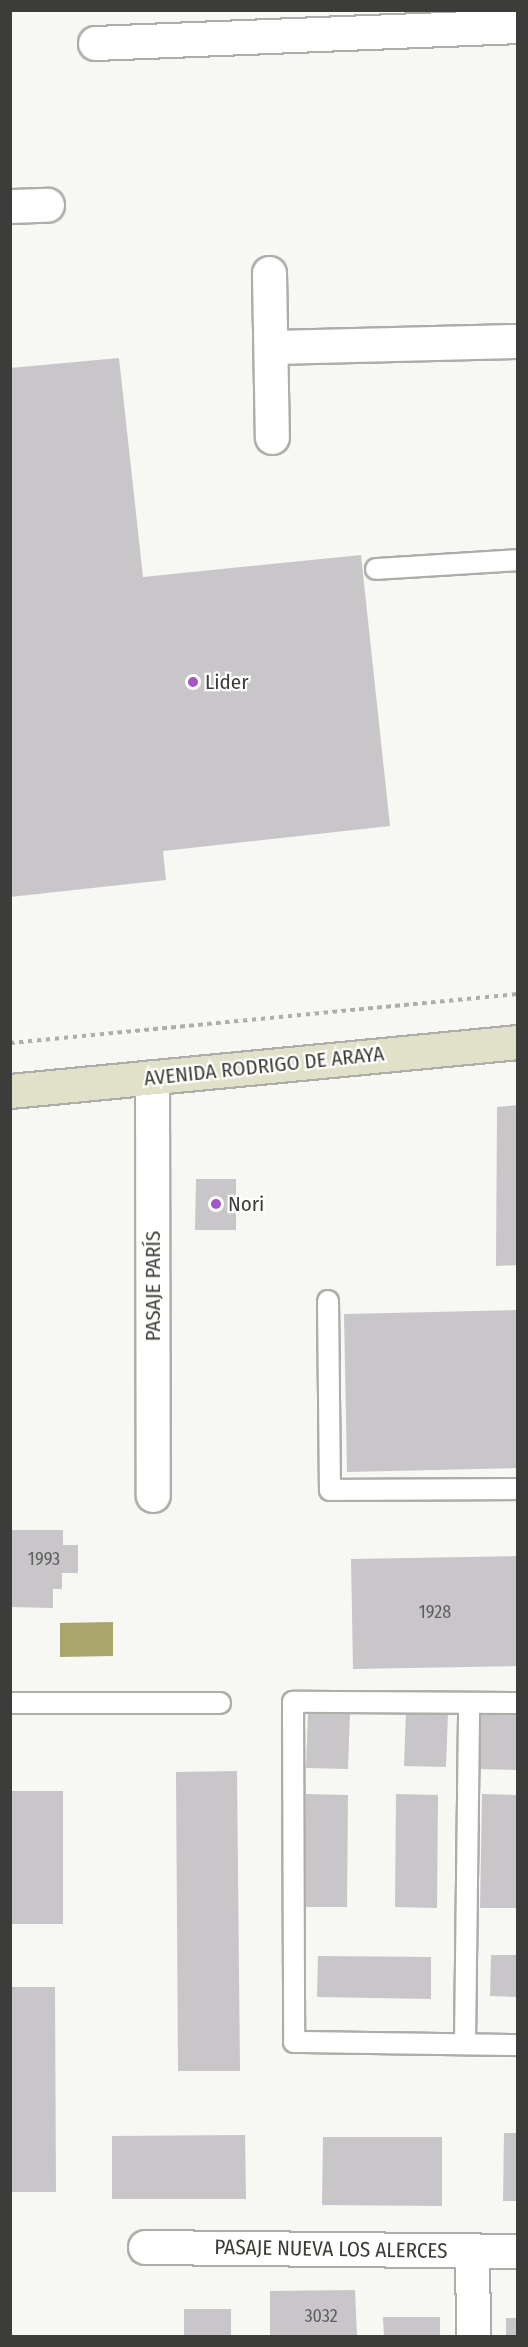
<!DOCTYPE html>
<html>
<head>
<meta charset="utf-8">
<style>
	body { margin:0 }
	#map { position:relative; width:528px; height:2347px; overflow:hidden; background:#f7f7f3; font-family:"Fira Sans Condensed",sans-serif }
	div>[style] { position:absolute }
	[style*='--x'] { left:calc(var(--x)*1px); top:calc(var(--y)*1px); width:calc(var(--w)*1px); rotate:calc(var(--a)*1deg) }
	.water>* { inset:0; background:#a9a56b }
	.building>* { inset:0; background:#c9c6ca }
	.path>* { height:4px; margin-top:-2px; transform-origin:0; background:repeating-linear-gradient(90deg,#aeaeab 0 4.5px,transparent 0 9px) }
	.roads { filter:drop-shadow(2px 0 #adada9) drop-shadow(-2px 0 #adada9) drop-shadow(0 2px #adada9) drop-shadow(0 -2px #adada9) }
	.lane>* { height:20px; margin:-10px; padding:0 10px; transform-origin:10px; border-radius:10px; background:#fff }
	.street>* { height:33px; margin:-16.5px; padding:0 16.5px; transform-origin:16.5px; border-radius:16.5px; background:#fff }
	.secondary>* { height:33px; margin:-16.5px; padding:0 16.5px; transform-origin:16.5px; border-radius:16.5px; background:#e1e0c8 }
	.dots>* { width:16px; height:16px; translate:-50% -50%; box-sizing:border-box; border:3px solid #fffffe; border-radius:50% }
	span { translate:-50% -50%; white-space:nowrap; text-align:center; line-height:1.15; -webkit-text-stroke:4.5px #fffffe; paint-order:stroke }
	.number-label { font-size:18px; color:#5f5e5f }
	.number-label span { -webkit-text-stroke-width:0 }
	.poi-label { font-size:21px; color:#3c3c3b }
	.left { translate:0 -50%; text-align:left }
	.street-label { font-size:21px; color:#3c3c3b }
	.frame { position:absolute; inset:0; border:12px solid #3c3c3b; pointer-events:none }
</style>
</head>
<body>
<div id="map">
	<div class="water">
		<div style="clip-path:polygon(113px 1622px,113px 1656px,60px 1657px,60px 1623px)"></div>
	</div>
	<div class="building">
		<div style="clip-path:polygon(119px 358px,143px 577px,361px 555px,390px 826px,163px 851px,166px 880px,10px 897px,10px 368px)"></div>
		<div style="clip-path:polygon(518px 1105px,518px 1265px,496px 1266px,497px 1107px)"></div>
		<div style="clip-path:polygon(196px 1179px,236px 1179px,236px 1230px,195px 1230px)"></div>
		<div style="clip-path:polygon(518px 1310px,518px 1468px,347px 1472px,344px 1314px)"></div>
		<div style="clip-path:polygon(10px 1530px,63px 1530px,63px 1545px,78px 1545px,78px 1573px,62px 1573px,62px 1589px,53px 1589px,53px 1608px,10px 1607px)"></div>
		<div style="clip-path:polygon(518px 1556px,518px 1666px,353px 1669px,351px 1559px)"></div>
		<div style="clip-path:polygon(406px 1711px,448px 1712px,446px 1767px,404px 1766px)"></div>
		<div style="clip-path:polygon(308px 1712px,350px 1713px,348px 1769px,306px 1768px)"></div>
		<div style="clip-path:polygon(478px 1714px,518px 1715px,518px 1770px,477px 1769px)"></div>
		<div style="clip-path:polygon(237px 1771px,240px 2071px,178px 2071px,176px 1772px)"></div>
		<div style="clip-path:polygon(10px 1791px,63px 1791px,63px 1924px,10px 1924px)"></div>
		<div style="clip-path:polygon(306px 1794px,348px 1795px,347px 1907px,305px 1907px)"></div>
		<div style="clip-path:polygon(396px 1794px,438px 1795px,437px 1908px,395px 1907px)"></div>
		<div style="clip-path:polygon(482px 1794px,518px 1795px,518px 1908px,480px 1908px)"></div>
		<div style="clip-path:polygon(491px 1955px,518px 1955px,518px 1997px,490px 1996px)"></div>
		<div style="clip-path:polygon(318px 1956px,431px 1957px,431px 1999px,317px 1997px)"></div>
		<div style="clip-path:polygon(10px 1987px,55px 1987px,56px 2192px,10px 2192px)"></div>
		<div style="clip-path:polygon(504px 2133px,518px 2133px,518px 2201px,503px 2201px)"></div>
		<div style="clip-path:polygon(245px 2135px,246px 2199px,112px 2199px,112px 2136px)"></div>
		<div style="clip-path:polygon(323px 2137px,442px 2137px,442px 2206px,322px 2205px)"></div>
		<div style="clip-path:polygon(355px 2290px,357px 2336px,270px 2336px,270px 2291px)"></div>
		<div style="clip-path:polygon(184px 2309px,231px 2309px,231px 2336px,184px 2336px)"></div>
		<div style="clip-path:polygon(383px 2317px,440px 2317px,440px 2336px,384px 2336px)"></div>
		<div style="clip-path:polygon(506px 2318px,518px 2318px,518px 2336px,506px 2336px)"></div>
	</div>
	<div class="path">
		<div style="--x:10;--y:1043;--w:510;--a:-5.51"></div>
	</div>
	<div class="roads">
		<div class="lane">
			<div style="--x:376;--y:569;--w:142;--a:-3.6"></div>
			<div style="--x:328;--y:1301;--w:189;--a:89.4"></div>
			<div style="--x:330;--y:1490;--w:188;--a:-0.3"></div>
			<div style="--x:10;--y:1703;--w:210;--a:0"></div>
			<div style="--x:518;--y:1703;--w:225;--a:-179.7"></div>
			<div style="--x:293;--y:1702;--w:340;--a:89.8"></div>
			<div style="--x:294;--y:2042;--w:224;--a:0.8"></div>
			<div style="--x:465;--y:2044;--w:341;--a:-89.3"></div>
		</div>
		<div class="street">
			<div style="--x:95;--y:43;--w:423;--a:-2.3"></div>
			<div style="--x:10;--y:206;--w:37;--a:-2"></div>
			<div style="--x:269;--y:273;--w:164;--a:89"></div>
			<div style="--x:271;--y:347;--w:247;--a:-1.4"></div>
			<div style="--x:152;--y:1077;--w:418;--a:89.9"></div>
			<div style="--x:145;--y:2247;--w:373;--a:0.6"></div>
			<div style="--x:472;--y:2251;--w:85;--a:89.3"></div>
		</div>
		<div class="secondary">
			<div style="--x:10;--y:1091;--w:510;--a:-5.51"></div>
		</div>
	</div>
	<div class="dots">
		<div style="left:193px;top:682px;background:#a256c8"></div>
		<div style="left:216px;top:1204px;background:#a256c8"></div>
	</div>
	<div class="number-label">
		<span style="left:44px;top:1559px">1993</span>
		<span style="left:435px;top:1612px">1928</span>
		<span style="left:321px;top:2316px">3032</span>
	</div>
	<div class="poi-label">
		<span class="left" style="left:205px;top:682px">Lider</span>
		<span class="left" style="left:228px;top:1204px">Nori</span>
	</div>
	<div class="street-label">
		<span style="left:264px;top:1066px;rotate:-6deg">AVENIDA RODRIGO DE ARAYA</span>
		<span style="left:153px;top:1286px;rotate:-90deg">PASAJE PARÍS</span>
		<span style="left:331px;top:2249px;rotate:1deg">PASAJE NUEVA LOS ALERCES</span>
	</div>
	<div class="frame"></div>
</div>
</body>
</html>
